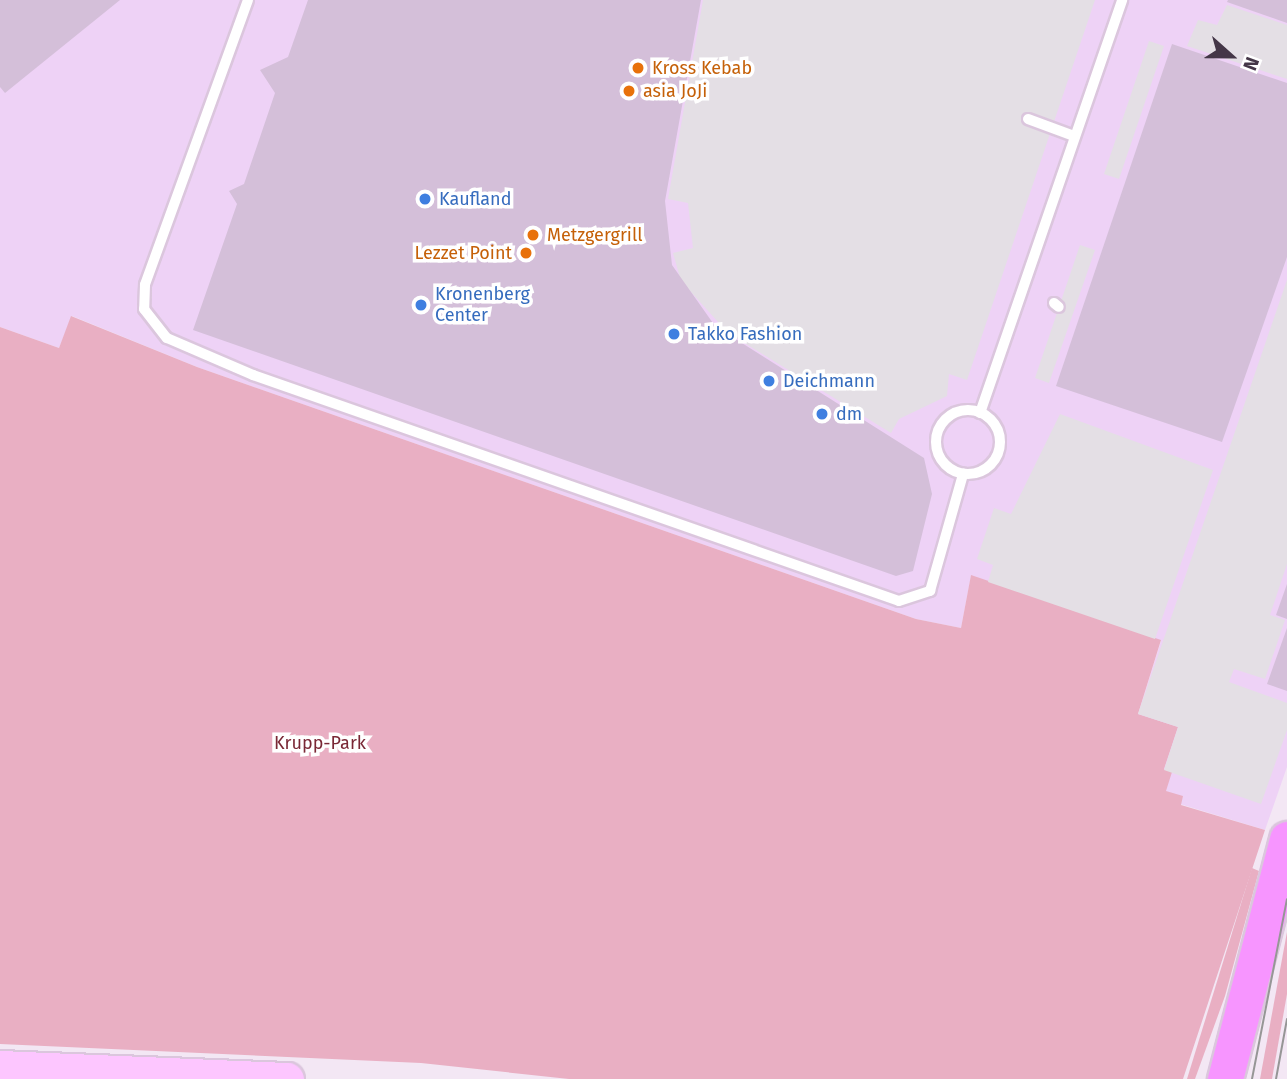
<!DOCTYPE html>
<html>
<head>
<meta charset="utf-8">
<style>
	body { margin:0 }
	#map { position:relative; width:1287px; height:1079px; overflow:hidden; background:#f3e7f4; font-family:"Fira Sans",sans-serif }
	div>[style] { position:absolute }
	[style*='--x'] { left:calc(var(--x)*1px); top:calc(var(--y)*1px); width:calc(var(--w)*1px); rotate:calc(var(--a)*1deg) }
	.commercial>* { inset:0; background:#eed2f6 }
	.green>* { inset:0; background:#e9afc3 }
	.parking>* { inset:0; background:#e4dfe5 }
	.building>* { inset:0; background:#d4bfd9 }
	.roads { filter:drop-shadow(2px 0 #dbc6dd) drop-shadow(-2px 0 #dbc6dd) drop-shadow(0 2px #dbc6dd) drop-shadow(0 -2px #dbc6dd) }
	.service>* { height:10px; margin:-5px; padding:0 5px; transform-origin:5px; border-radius:5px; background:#fff }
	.service>.ring { margin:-5px; padding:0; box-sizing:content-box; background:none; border:10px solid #fff; border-radius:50% }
	.secondary>* { height:32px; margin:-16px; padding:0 16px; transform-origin:16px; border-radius:16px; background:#fdc6ff }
	.primary>* { height:35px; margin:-17.5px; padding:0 17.5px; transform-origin:17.5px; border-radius:17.5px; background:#f795ff }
	.tram>* { height:2px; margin:-1px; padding:0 1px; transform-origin:1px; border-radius:1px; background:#969696 }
	.dots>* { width:19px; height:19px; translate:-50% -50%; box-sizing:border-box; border:4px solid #fff; border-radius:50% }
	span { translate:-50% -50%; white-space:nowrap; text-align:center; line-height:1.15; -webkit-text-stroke:7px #fff; paint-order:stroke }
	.food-label { font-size:18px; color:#c56008 }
	.left { translate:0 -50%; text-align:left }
	.right { translate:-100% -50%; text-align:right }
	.shop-label { font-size:18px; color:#366cbe }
	.park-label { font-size:18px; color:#7a2836 }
	.north { position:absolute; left:1196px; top:21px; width:70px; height:70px; -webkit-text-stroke:5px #fff; paint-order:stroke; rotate:111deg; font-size:19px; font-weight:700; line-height:28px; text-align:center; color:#443647 }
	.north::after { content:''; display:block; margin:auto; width:24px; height:32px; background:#443647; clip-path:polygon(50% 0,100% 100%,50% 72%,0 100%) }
</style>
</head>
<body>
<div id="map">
	<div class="commercial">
		<div style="clip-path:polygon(0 0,1287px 0,1287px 767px,1265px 830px,1180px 804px,1166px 791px,1164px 770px,1138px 714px,1161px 641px,971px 576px,961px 628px,916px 619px,197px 367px,72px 316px,59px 348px,0 327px)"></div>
	</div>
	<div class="green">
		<div style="clip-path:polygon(71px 316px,197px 367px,916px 619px,961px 628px,971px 575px,1161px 640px,1138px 714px,1178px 727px,1164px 769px,1172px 772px,1166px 791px,1183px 796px,1181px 805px,1265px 830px,1183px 1079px,569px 1079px,421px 1063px,0 1044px,0 327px,59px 348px)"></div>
		<div style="clip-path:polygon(1252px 868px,1259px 871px,1225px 996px,1195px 1079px,1187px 1079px)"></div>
		<div style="clip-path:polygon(1287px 932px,1287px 994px,1272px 1079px,1260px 1079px)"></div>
	</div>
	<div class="parking">
		<div style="clip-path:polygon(703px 0,1095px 0,967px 380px,949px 374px,947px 396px,899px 419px,891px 433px,728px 333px,681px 281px,673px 253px,693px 248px,688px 203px,668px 199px)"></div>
		<div style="clip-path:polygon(1227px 5px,1287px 25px,1287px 79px,1187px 46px,1198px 20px,1217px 25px)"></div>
		<div style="clip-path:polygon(1149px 41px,1164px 46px,1119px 179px,1104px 174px)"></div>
		<div style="clip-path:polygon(1080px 245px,1095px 250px,1049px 383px,1035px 378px)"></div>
		<div style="clip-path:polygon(1287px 280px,1287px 564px,1270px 615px,1285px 620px,1265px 679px,1234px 669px,1229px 682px,1287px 703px,1287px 730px,1261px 804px,1164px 770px,1178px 727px,1138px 714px)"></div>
		<div style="clip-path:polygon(1060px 414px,1213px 470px,1155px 639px,988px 582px,993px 565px,977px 559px,994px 508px,1011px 514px)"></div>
	</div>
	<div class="building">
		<div style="clip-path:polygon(0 0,120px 0,5px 93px,0 87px)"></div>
		<div style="clip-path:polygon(308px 0,701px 0,665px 201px,672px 265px,715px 326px,924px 458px,932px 494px,913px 571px,896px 576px,193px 330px,237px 204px,229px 191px,244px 184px,275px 93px,260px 70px,288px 57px)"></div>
		<div style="clip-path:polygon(1228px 0,1287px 0,1287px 23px,1227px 2px)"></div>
		<div style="clip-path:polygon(1172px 44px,1287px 83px,1287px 257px,1222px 442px,1056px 386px)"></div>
		<div style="clip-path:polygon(1287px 584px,1287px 619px,1276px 615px)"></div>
		<div style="clip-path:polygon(1287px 628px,1287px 691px,1267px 684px)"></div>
	</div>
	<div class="roads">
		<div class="service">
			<div style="--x:248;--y:0;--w:303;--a:109.9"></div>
			<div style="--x:145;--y:285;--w:24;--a:92"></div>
			<div style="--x:144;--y:309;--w:37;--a:52"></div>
			<div style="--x:167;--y:338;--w:94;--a:23.3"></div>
			<div style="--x:253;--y:375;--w:684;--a:19.28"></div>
			<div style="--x:899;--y:601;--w:33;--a:-18"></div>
			<div style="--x:930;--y:591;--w:122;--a:-74.2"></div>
			<div style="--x:1028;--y:119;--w:49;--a:20.3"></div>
			<div style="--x:1054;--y:303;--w:6;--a:39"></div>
			<div class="ring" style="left:936px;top:410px;width:54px;height:54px"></div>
			<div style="--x:980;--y:413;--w:437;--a:-71"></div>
		</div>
		<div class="secondary">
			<div style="--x:0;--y:1067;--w:288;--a:2.4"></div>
		</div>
		<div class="primary">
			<div style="--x:1225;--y:1079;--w:248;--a:-75.5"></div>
		</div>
	</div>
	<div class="tram">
		<div style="--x:1252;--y:1079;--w:183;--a:-79"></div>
		<div style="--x:1276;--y:1079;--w:61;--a:-79.6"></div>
	</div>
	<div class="dots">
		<div style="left:638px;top:68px;background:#e8710a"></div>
		<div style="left:629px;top:91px;background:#e8710a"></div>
		<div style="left:425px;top:199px;background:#3f7fe0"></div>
		<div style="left:533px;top:235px;background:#e8710a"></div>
		<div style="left:526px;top:253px;background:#e8710a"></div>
		<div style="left:421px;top:305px;background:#3f7fe0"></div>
		<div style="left:674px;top:334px;background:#3f7fe0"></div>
		<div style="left:769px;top:381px;background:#3f7fe0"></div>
		<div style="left:822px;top:414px;background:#3f7fe0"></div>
	</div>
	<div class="food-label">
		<span class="left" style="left:652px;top:68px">Kross Kebab</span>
		<span class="left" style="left:643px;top:91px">asia JoJi</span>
		<span class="left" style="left:547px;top:235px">Metzgergrill</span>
		<span class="right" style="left:512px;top:253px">Lezzet Point</span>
	</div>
	<div class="shop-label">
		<span class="left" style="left:439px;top:199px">Kaufland</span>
		<span class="left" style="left:435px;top:305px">Kronenberg<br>Center</span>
		<span class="left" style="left:688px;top:334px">Takko Fashion</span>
		<span class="left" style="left:783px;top:381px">Deichmann</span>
		<span class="left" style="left:836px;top:414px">dm</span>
	</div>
	<div class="park-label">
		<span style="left:320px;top:743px">Krupp-Park</span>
	</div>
	<div class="north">N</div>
</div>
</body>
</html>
